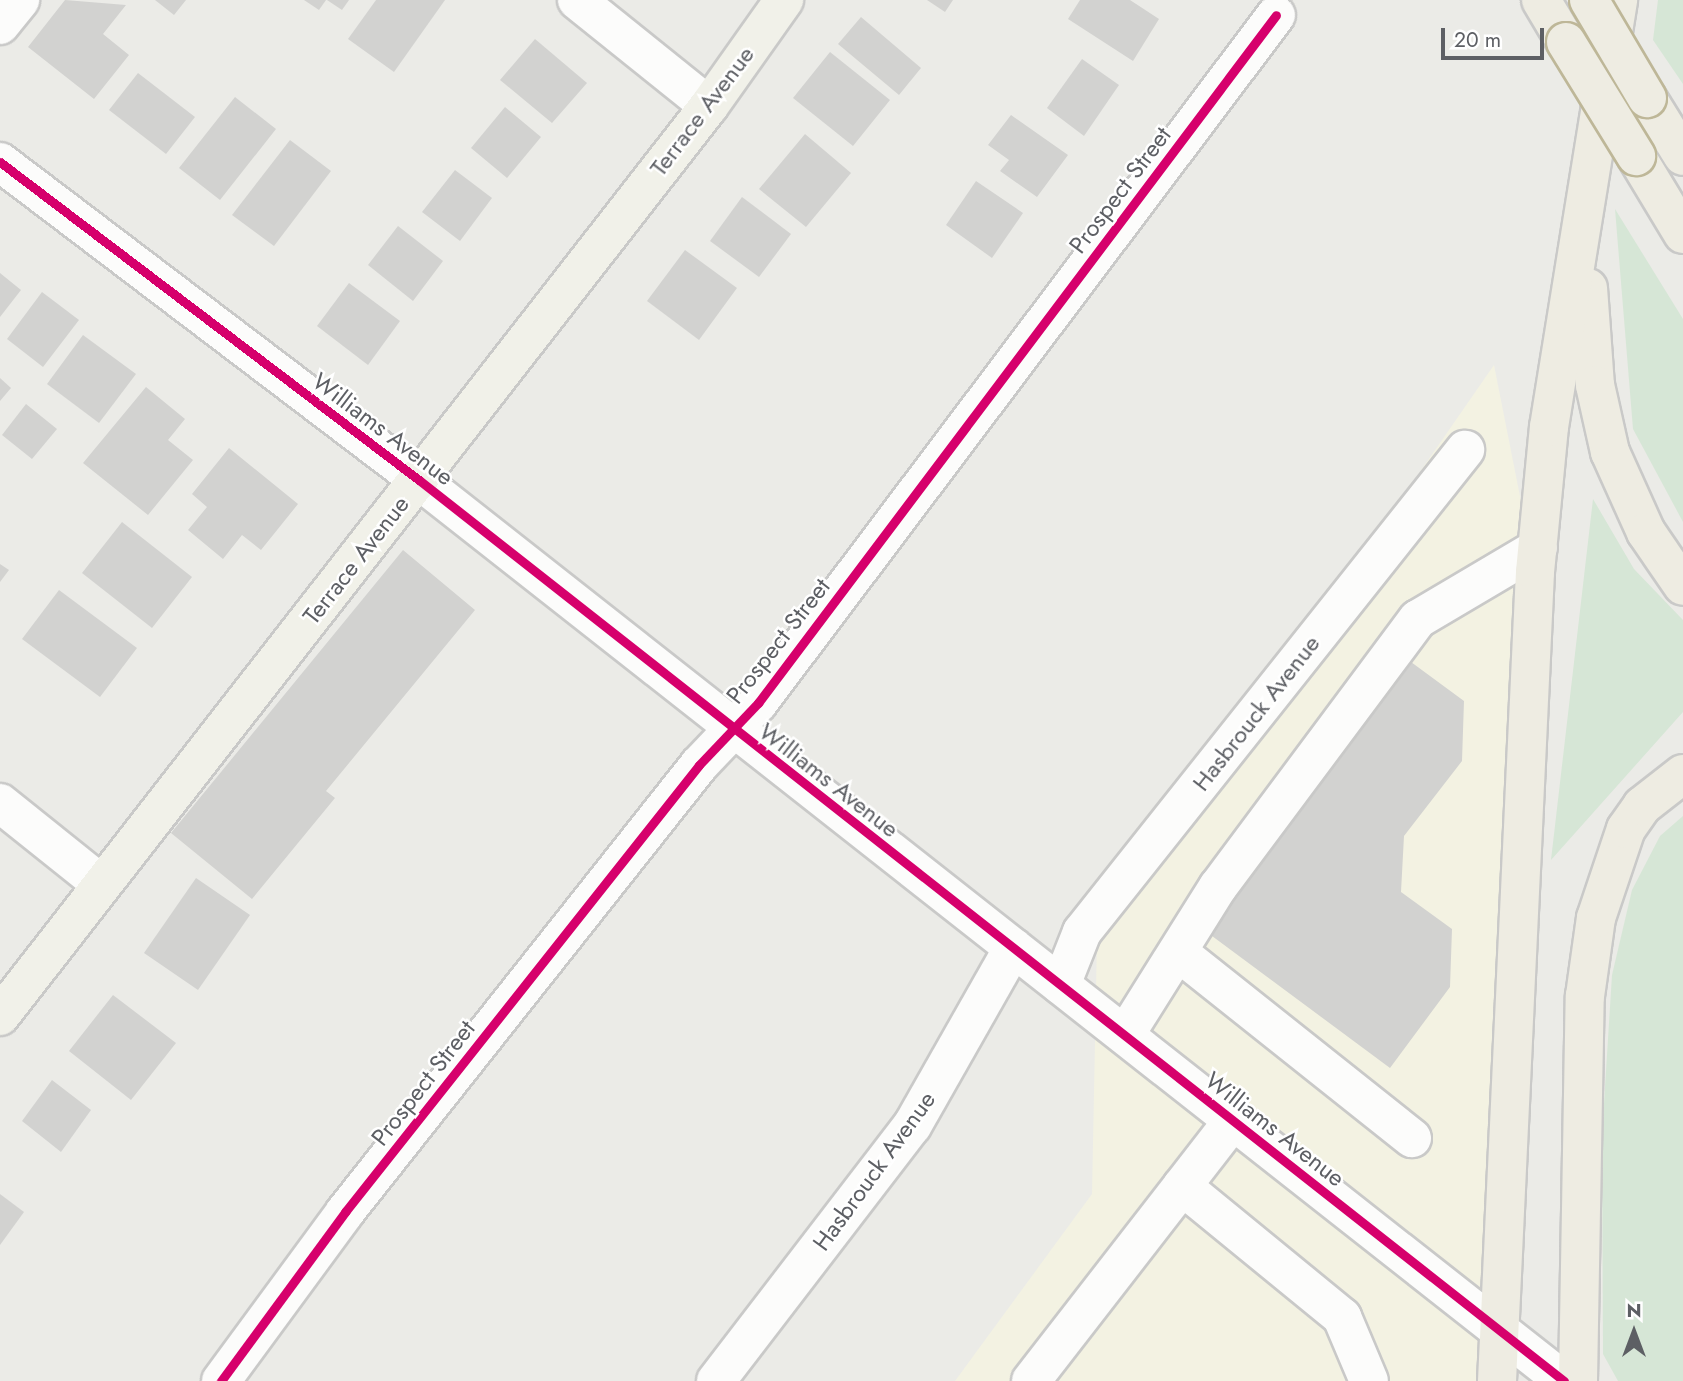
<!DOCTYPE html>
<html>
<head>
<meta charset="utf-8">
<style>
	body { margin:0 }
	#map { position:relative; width:1683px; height:1381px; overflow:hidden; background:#ebebe7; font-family:Jost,sans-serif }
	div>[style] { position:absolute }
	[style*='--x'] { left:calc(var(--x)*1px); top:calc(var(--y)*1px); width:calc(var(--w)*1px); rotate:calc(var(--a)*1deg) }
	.commercial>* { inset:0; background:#f3f2e2 }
	.green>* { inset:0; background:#d6e6d6 }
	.building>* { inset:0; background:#d2d2d0 }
	.roads { filter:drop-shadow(2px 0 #c9c9c8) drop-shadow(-2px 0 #c9c9c8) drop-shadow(0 2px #c9c9c8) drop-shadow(0 -2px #c9c9c8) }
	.minor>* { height:38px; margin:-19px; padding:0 19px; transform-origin:19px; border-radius:19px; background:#fcfcfb }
	.major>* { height:38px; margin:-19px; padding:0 19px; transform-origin:19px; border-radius:19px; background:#f1f1e9 }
	.highway>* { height:38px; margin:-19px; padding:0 19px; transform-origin:19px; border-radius:19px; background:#eeece2 }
	.bridges { filter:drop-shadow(2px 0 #beb798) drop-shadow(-2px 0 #beb798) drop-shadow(0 2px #beb798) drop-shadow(0 -2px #beb798) }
	.highway-bridge>* { height:38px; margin:-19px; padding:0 19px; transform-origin:19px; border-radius:19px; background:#eeece2 }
	.cycleway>* { height:9px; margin:-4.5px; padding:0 4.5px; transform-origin:4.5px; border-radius:4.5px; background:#d6006c }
	span { translate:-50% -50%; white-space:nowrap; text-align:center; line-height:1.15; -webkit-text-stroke:5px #fff; paint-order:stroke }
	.street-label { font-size:24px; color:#5d5f64 }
	.north { position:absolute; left:1599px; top:1297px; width:70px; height:70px; -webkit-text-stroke:5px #fff; paint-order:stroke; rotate:0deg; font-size:19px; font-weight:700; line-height:28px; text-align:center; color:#5d5f64 }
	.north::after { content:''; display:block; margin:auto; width:24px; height:32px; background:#5d5f64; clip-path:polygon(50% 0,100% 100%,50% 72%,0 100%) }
	.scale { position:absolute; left:1441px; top:28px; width:103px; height:32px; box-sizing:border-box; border:4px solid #5d5f64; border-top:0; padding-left:9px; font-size:21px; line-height:24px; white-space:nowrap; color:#5d5f64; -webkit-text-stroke:5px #fff; paint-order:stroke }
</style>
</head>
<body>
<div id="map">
	<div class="commercial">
		<div style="clip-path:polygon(1494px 365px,1535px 572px,1498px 1381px,955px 1381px,1092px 1194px,1097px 938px)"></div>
	</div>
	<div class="green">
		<div style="clip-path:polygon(1658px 0,1683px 0,1683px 84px,1653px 40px)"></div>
		<div style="clip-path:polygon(1615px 209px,1683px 319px,1683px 522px,1633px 429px)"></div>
		<div style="clip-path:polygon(1593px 499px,1634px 569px,1683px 620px,1683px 712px,1551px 860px)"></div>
		<div style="clip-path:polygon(1683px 816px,1683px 1381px,1618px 1381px,1603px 1354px,1602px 1135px,1612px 975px,1632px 890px,1660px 836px)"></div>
	</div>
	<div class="building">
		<div style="clip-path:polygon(65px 0,126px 5px,103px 34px,129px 55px,94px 99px,28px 47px)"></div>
		<div style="clip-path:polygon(155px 0,186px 0,174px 15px)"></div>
		<div style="clip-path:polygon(304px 0,326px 0,319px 10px)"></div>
		<div style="clip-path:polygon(327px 0,349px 0,342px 10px)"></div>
		<div style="clip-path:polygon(376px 0,445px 0,394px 72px,348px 39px)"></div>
		<div style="clip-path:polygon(927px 0,953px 0,945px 12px)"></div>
		<div style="clip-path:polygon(1080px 0,1130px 0,1159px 19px,1133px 61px,1068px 19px)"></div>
		<div style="clip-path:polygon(861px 17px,921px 68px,899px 95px,838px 44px)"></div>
		<div style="clip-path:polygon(535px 39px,587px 83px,552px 123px,500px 80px)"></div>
		<div style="clip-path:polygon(830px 52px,890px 100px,853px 146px,793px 98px)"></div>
		<div style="clip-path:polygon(1082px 59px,1119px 85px,1084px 136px,1047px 108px)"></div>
		<div style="clip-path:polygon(138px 73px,195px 117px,166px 154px,109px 110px)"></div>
		<div style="clip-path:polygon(235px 97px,276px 129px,220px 200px,179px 168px)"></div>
		<div style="clip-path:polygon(505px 107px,541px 137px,507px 178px,471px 148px)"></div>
		<div style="clip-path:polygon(1011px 115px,1068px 155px,1037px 197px,1000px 171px,1009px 160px,988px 145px)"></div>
		<div style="clip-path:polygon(805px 134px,851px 173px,806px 227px,759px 189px)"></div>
		<div style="clip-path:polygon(290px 140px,331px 171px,274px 246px,232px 215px)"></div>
		<div style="clip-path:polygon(455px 170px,492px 198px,460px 241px,422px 212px)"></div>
		<div style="clip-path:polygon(976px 181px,1023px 213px,992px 258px,946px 225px)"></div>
		<div style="clip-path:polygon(742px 197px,791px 234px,759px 277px,710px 241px)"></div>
		<div style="clip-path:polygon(398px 226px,443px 261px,413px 301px,368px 265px)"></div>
		<div style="clip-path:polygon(685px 250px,737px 288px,699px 340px,647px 301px)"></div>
		<div style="clip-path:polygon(0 273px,21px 290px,0 317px)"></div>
		<div style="clip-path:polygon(349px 283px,400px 321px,368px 365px,317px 326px)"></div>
		<div style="clip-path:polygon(42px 292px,79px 320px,43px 367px,7px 339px)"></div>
		<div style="clip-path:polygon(83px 335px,136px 374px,99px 423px,47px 384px)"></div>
		<div style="clip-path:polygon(0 378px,11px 388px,0 401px)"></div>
		<div style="clip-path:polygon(146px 387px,185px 419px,168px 440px,193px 460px,148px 515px,83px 463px)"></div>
		<div style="clip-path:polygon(26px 404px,57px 429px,32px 459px,2px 435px)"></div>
		<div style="clip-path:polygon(229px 448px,298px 504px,261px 550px,242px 535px,223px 559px,188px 530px,207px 507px,192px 494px)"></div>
		<div style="clip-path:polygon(122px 522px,192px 577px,152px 628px,82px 573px)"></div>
		<div style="clip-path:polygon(403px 550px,475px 610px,326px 791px,335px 798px,252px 899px,171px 833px)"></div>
		<div style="clip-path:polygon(0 564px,9px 570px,0 582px)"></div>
		<div style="clip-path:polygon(59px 590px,137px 648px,100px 697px,22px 639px)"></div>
		<div style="clip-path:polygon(1411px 662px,1464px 701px,1462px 761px,1404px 836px,1401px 892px,1452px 929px,1450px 987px,1390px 1068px,1208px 933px)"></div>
		<div style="clip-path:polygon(196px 878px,250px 915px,198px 990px,144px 953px)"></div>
		<div style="clip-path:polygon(113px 995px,176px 1043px,131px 1100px,69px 1051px)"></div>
		<div style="clip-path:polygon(52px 1080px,91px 1110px,61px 1152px,22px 1121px)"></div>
		<div style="clip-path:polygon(0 1194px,24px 1212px,0 1245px)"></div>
	</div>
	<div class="roads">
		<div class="minor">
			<div style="--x:577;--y:0;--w:169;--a:38.8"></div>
			<div style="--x:0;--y:25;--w:32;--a:-51"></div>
			<div style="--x:0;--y:162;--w:526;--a:37.2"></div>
			<div style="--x:419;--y:480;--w:1457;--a:38.2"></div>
			<div style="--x:0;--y:803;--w:129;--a:38.7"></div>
			<div style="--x:1178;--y:952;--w:299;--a:38.5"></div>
			<div style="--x:1061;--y:985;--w:57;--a:-68.4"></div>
			<div style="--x:1082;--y:932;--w:616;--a:-51.53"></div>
			<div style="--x:1125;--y:1035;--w:175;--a:-57.9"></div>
			<div style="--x:1218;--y:887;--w:334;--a:-53.3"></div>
			<div style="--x:1418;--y:619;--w:139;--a:-30.6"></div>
			<div style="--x:1182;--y:1186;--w:207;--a:39.3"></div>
			<div style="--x:1342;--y:1317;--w:69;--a:67.1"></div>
			<div style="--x:221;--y:1381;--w:210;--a:-53.7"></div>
			<div style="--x:345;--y:1212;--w:570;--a:-51.62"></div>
			<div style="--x:699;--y:765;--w:86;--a:-46.4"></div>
			<div style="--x:758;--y:703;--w:861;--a:-53.02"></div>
			<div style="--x:716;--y:1381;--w:322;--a:-52.5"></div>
			<div style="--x:912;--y:1126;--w:205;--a:-60.4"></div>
			<div style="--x:1031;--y:1381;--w:331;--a:-52.2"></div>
		</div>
		<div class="major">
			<div style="--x:0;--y:1016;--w:1154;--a:-52.08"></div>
			<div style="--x:709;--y:106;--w:130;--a:-54.7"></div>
		</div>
		<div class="highway">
			<div style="--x:1541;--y:0;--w:49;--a:59.2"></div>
			<div style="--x:1647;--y:98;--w:68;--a:58.2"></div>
			<div style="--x:1636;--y:156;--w:91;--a:58.9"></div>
			<div style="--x:1588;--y:288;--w:97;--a:85.9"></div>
			<div style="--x:1595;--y:385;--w:69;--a:77.4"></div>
			<div style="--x:1610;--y:452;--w:88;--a:65.8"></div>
			<div style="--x:1646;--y:532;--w:65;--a:55.6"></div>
			<div style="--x:1497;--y:1381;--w:810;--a:-87.31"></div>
			<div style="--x:1535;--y:572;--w:146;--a:-84.5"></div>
			<div style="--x:1549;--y:427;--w:433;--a:-80.8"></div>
			<div style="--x:1578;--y:1381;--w:385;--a:-89"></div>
			<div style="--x:1585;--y:996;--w:79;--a:-82"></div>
			<div style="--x:1596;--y:918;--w:94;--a:-71.4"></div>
			<div style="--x:1626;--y:829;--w:28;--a:-55"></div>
			<div style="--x:1642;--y:806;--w:52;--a:-38"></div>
		</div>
	</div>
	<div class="bridges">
		<div class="highway-bridge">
			<div style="--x:1589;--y:0;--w:114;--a:59.4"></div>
			<div style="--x:1566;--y:42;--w:134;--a:58.4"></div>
		</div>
	</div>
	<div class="cycleway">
		<div style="--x:0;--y:162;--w:526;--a:37.2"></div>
		<div style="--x:419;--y:480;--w:1457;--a:38.2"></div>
		<div style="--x:221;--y:1381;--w:210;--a:-53.7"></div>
		<div style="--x:345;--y:1212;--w:570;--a:-51.62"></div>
		<div style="--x:699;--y:765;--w:86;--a:-46.4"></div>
		<div style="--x:758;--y:703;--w:861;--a:-53.02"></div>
	</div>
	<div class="street-label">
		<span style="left:702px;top:111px;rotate:-53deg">Terrace Avenue</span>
		<span style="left:1120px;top:190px;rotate:-53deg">Prospect Street</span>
		<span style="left:383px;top:429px;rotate:37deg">Williams Avenue</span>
		<span style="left:356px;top:560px;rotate:-52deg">Terrace Avenue</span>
		<span style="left:778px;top:641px;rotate:-52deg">Prospect Street</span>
		<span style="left:1256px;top:713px;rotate:-52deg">Hasbrouck Avenue</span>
		<span style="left:829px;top:780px;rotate:38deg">Williams Avenue</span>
		<span style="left:423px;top:1083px;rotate:-52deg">Prospect Street</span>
		<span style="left:1275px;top:1129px;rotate:38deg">Williams Avenue</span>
		<span style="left:874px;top:1171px;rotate:-54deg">Hasbrouck Avenue</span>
	</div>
	<div class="north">N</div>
	<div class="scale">20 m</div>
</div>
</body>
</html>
